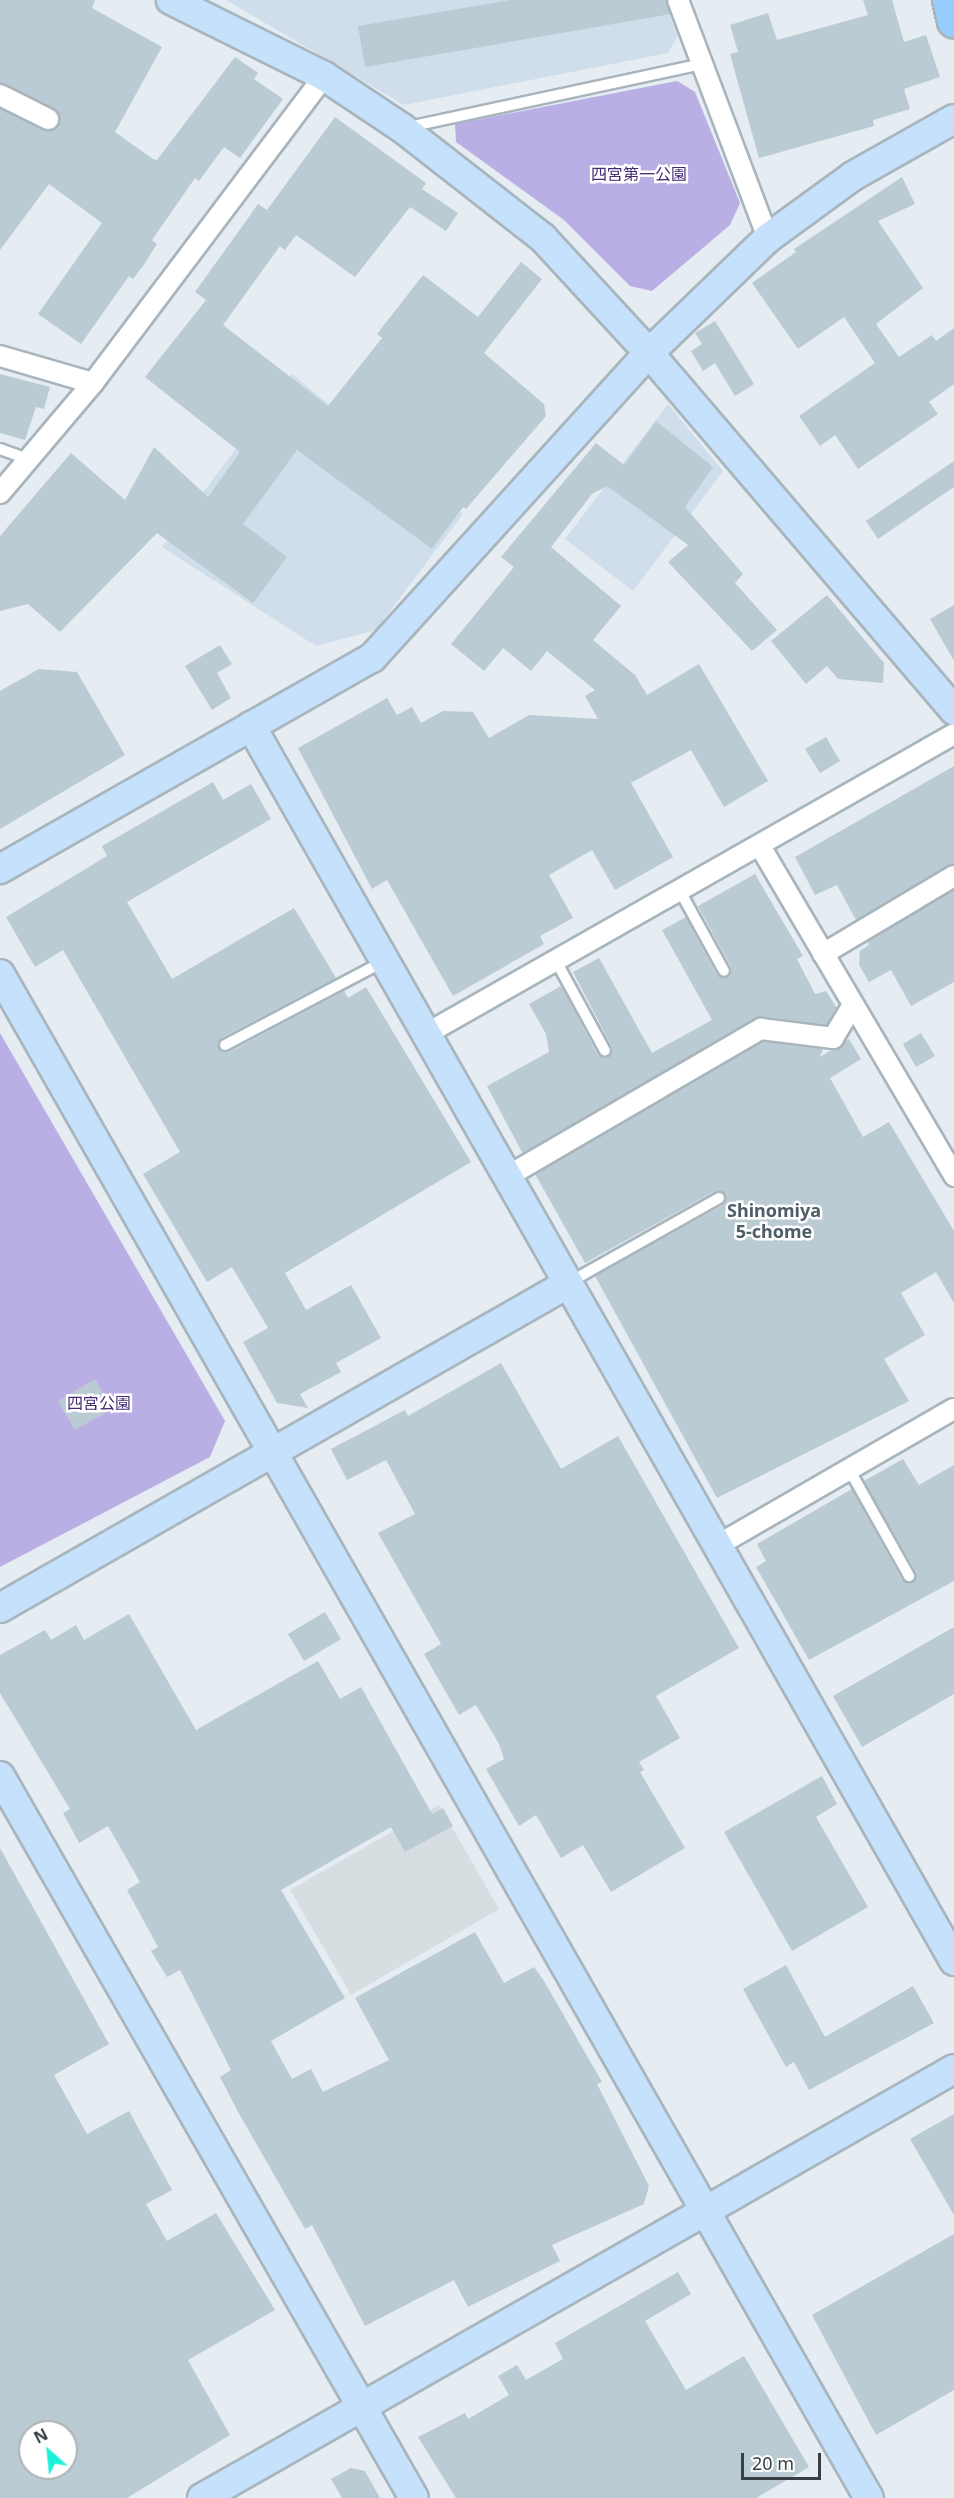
<!DOCTYPE html>
<html>
<head>
<meta charset="utf-8">
<style>
	body { margin:0 }
	#map { position:relative; width:954px; height:2498px; overflow:hidden; background:#e5ecf2; font-family:"Noto Sans","Noto Sans JP",sans-serif }
	div>[style] { position:absolute }
	[style*='--x'] { left:calc(var(--x)*1px); top:calc(var(--y)*1px); width:calc(var(--w)*1px); rotate:calc(var(--a)*1deg) }
	.industrial>* { inset:0; background:#d7dee1 }
	.education>* { inset:0; background:#d0deeb }
	.green>* { inset:0; background:#b9afe5 }
	.building>* { inset:0; background:#bbcbd3 }
	.roads { filter:drop-shadow(2px 0 #a8b5bd) drop-shadow(-2px 0 #a8b5bd) drop-shadow(0 2px #a8b5bd) drop-shadow(0 -2px #a8b5bd) }
	.lane>* { height:10px; margin:-5px; padding:0 5px; transform-origin:5px; border-radius:5px; background:#fff }
	.street>* { height:20px; margin:-10px; padding:0 10px; transform-origin:10px; border-radius:10px; background:#fff }
	.secondary>* { height:28px; margin:-14px; padding:0 14px; transform-origin:14px; border-radius:14px; background:#c5e1fc }
	.primary>* { height:32px; margin:-16px; padding:0 16px; transform-origin:16px; border-radius:16px; background:#96cdfa }
	span { translate:-50% -50%; white-space:nowrap; text-align:center; line-height:1.15; -webkit-text-stroke:5px #fff; paint-order:stroke }
	.park-label { font-size:16px; color:#452b74 }
	.neighbourhood-label { font-size:18px; color:#4d5e67; font-weight:700 }
	.north { position:absolute; left:18px; top:2420px; width:60px; height:60px; box-sizing:border-box; background:#fff; border:2px solid #aeb2b4; border-radius:50%; rotate:333deg; font-size:16px; font-weight:700; line-height:24px; text-align:center; color:#353f44 }
	.north::after { content:''; display:block; margin:auto; width:21px; height:27px; background:#1cf2da; clip-path:polygon(50% 0,100% 100%,50% 72%,0 100%) }
	.scale { position:absolute; left:741px; top:2453px; width:80px; height:27px; box-sizing:border-box; border:3px solid #353f44; border-top:0; padding-left:8px; font-size:18px; line-height:21px; white-space:nowrap; color:#353f44; -webkit-text-stroke:4px #fff; paint-order:stroke }
</style>
</head>
<body>
<div id="map">
	<div class="industrial">
		<div style="clip-path:polygon(439px 1805px,499px 1909px,351px 1995px,290px 1890px)"></div>
	</div>
	<div class="education">
		<div style="clip-path:polygon(226px 0,664px 0,678px 36px,668px 53px,404px 105px)"></div>
		<div style="clip-path:polygon(292px 374px,463px 514px,376px 630px,316px 646px,162px 547px)"></div>
		<div style="clip-path:polygon(668px 404px,723px 471px,633px 591px,565px 539px)"></div>
	</div>
	<div class="green">
		<div style="clip-path:polygon(677px 81px,695px 92px,740px 203px,730px 225px,652px 291px,630px 286px,564px 220px,456px 142px,455px 124px)"></div>
		<div style="clip-path:polygon(0 1033px,225px 1421px,210px 1457px,0 1567px)"></div>
	</div>
	<div class="building">
		<div style="clip-path:polygon(0 0,95px 0,92px 8px,162px 47px,115px 132px,153px 159px,157px 160px,235px 57px,258px 73px,254px 79px,283px 99px,240px 158px,224px 147px,199px 181px,195px 178px,152px 240px,157px 244px,145px 263px,133px 279px,129px 276px,81px 344px,38px 314px,102px 223px,49px 184px,0 250px,0 108px,48px 131px,60px 119px,53px 108px,0 83px)"></div>
		<div style="clip-path:polygon(510px 0,666px 0,671px 14px,365px 67px,358px 26px)"></div>
		<div style="clip-path:polygon(863px 0,892px 0,904px 42px,926px 35px,940px 77px,904px 89px,910px 109px,873px 120px,874px 126px,759px 158px,730px 54px,738px 52px,730px 25px,768px 13px,777px 40px,868px 15px)"></div>
		<div style="clip-path:polygon(335px 117px,426px 183px,422px 189px,458px 213px,446px 231px,410px 207px,355px 277px,296px 235px,285px 250px,280px 246px,223px 325px,328px 406px,382px 338px,377px 334px,423px 275px,478px 317px,521px 262px,542px 279px,484px 353px,544px 404px,546px 416px,466px 509px,463px 507px,432px 549px,297px 450px,243px 524px,287px 557px,253px 603px,157px 533px,60px 632px,28px 604px,0 611px,0 536px,71px 453px,125px 500px,154px 447px,208px 497px,240px 452px,145px 377px,206px 300px,195px 292px,246px 221px,258px 204px,267px 210px)"></div>
		<div style="clip-path:polygon(902px 177px,915px 204px,878px 221px,923px 288px,876px 324px,899px 357px,932px 335px,936px 341px,954px 328px,954px 384px,929px 402px,938px 414px,858px 469px,835px 435px,820px 446px,799px 416px,875px 363px,844px 317px,798px 349px,752px 283px,796px 252px,794px 249px)"></div>
		<div style="clip-path:polygon(715px 321px,754px 384px,735px 396px,715px 363px,703px 371px,691px 351px,702px 344px,695px 333px)"></div>
		<div style="clip-path:polygon(0 374px,50px 387px,44px 409px,36px 407px,25px 440px,0 433px)"></div>
		<div style="clip-path:polygon(656px 421px,713px 467px,685px 507px,743px 574px,735px 583px,777px 630px,752px 651px,668px 562px,688px 545px,607px 486px,592px 494px,551px 547px,621px 606px,593px 640px,635px 675px,647px 695px,699px 664px,768px 781px,724px 807px,691px 750px,631px 783px,673px 857px,615px 890px,592px 850px,549px 875px,573px 918px,540px 936px,544px 944px,453px 996px,387px 880px,372px 889px,298px 748px,387px 698px,397px 715px,412px 707px,421px 723px,443px 711px,473px 712px,489px 738px,529px 715px,598px 719px,585px 696px,595px 690px,547px 651px,531px 671px,503px 648px,484px 671px,451px 644px,514px 567px,501px 557px,596px 443px,624px 465px)"></div>
		<div style="clip-path:polygon(954px 461px,954px 487px,878px 539px,866px 521px)"></div>
		<div style="clip-path:polygon(827px 595px,884px 663px,883px 683px,838px 679px,827px 666px,806px 684px,771px 641px)"></div>
		<div style="clip-path:polygon(954px 605px,954px 661px,930px 619px)"></div>
		<div style="clip-path:polygon(220px 645px,232px 664px,217px 673px,231px 698px,212px 710px,185px 666px)"></div>
		<div style="clip-path:polygon(39px 669px,77px 672px,125px 755px,0 829px,0 691px)"></div>
		<div style="clip-path:polygon(826px 737px,840px 761px,820px 773px,805px 749px)"></div>
		<div style="clip-path:polygon(954px 766px,954px 864px,856px 920px,837px 885px,815px 895px,795px 857px)"></div>
		<div style="clip-path:polygon(213px 782px,223px 800px,251px 784px,271px 819px,127px 902px,172px 979px,294px 908px,336px 978px,221px 1038px,219px 1049px,229px 1052px,344px 991px,348px 998px,366px 987px,471px 1162px,285px 1273px,306px 1310px,351px 1285px,381px 1338px,336px 1363px,341px 1372px,300px 1394px,308px 1408px,277px 1403px,243px 1342px,268px 1328px,232px 1267px,207px 1282px,143px 1174px,180px 1152px,63px 950px,35px 967px,6px 917px,107px 856px,102px 846px)"></div>
		<div style="clip-path:polygon(755px 874px,803px 956px,797px 959px,815px 994px,826px 991px,837px 1008px,827px 1025px,755px 1019px,523px 1154px,487px 1086px,549px 1052px,546px 1034px,529px 1004px,561px 986px,598px 1055px,609px 1057px,612px 1047px,573px 972px,599px 958px,652px 1053px,712px 1020px,662px 930px,686px 917px,717px 975px,728px 977px,731px 967px,698px 906px)"></div>
		<div style="clip-path:polygon(954px 890px,954px 982px,911px 1006px,891px 970px,869px 982px,859px 965px,860px 951px,869px 945px,867px 941px)"></div>
		<div style="clip-path:polygon(921px 1033px,935px 1056px,916px 1067px,903px 1044px)"></div>
		<div style="clip-path:polygon(849px 1039px,861px 1059px,830px 1078px,863px 1137px,889px 1122px,954px 1231px,954px 1303px,936px 1272px,901px 1293px,925px 1335px,884px 1359px,909px 1401px,717px 1498px,595px 1276px,723px 1205px,726px 1195px,715px 1191px,585px 1263px,535px 1174px,764px 1041px,823px 1049px,820px 1057px)"></div>
		<div style="clip-path:polygon(501px 1363px,561px 1469px,618px 1436px,739px 1648px,656px 1696px,680px 1738px,639px 1762px,644px 1770px,640px 1772px,685px 1848px,611px 1892px,583px 1845px,561px 1858px,536px 1815px,519px 1826px,486px 1769px,504px 1759px,499px 1744px,476px 1705px,459px 1715px,424px 1654px,441px 1644px,378px 1533px,415px 1514px,386px 1460px,347px 1480px,331px 1449px,405px 1410px,408px 1416px)"></div>
		<div style="clip-path:polygon(95px 1379px,112px 1409px,75px 1430px,58px 1401px)"></div>
		<div style="clip-path:polygon(903px 1459px,919px 1485px,954px 1465px,954px 1581px,809px 1660px,756px 1567px,766px 1561px,757px 1544px,852px 1489px,902px 1580px,913px 1582px,916px 1572px,864px 1481px)"></div>
		<div style="clip-path:polygon(325px 1612px,341px 1639px,304px 1661px,288px 1634px)"></div>
		<div style="clip-path:polygon(129px 1614px,196px 1730px,318px 1661px,340px 1699px,361px 1687px,432px 1814px,443px 1808px,453px 1826px,405px 1852px,391px 1827px,281px 1890px,345px 1998px,271px 2041px,292px 2079px,311px 2069px,323px 2092px,389px 2060px,355px 1998px,475px 1932px,504px 1983px,534px 1967px,544px 1981px,602px 2082px,597px 2084px,649px 2186px,644px 2204px,552px 2245px,560px 2261px,468px 2307px,454px 2280px,365px 2326px,312px 2225px,305px 2229px,237px 2110px,220px 2077px,231px 2070px,180px 1970px,167px 1977px,151px 1951px,158px 1947px,127px 1890px,140px 1882px,108px 1826px,79px 1843px,63px 1813px,70px 1809px,0 1693px,0 1655px,45px 1630px,51px 1640px,76px 1625px,84px 1640px)"></div>
		<div style="clip-path:polygon(954px 1627px,954px 1694px,862px 1747px,833px 1696px)"></div>
		<div style="clip-path:polygon(822px 1776px,837px 1804px,816px 1817px,868px 1907px,792px 1951px,724px 1832px)"></div>
		<div style="clip-path:polygon(evenodd,0 1848px,109px 2044px,54px 2075px,87px 2134px,129px 2111px,172px 2190px,146px 2204px,167px 2241px,216px 2213px,275px 2310px,188px 2360px,230px 2435px,127px 2498px,0 2498px,0 1848px,30px 2432px,66px 2432px,66px 2468px,30px 2468px,30px 2432px)"></div>
		<div style="clip-path:polygon(786px 1965px,825px 2037px,913px 1986px,934px 2023px,809px 2090px,794px 2062px,786px 2067px,743px 1989px)"></div>
		<div style="clip-path:polygon(954px 2114px,954px 2215px,910px 2139px)"></div>
		<div style="clip-path:polygon(954px 2234px,954px 2390px,876px 2435px,812px 2315px)"></div>
		<div style="clip-path:polygon(678px 2272px,691px 2294px,645px 2321px,686px 2390px,744px 2356px,809px 2467px,756px 2498px,456px 2498px,418px 2437px,465px 2413px,468px 2419px,509px 2395px,498px 2376px,517px 2365px,526px 2380px,563px 2359px,555px 2343px)"></div>
		<div style="clip-path:polygon(351px 2468px,365px 2471px,380px 2498px,342px 2498px,331px 2479px)"></div>
	</div>
	<div class="roads">
		<div class="lane">
			<div style="--x:408;--y:127;--w:300;--a:-12.1"></div>
			<div style="--x:0;--y:449;--w:30;--a:20"></div>
			<div style="--x:680;--y:891;--w:91;--a:61.2"></div>
			<div style="--x:556;--y:961;--w:102;--a:61.4"></div>
			<div style="--x:225;--y:1045;--w:180;--a:-27.8"></div>
			<div style="--x:570;--y:1282;--w:171;--a:-29.4"></div>
			<div style="--x:849;--y:1469;--w:123;--a:60.7"></div>
		</div>
		<div class="street">
			<div style="--x:678;--y:0;--w:254;--a:69.3"></div>
			<div style="--x:0;--y:95;--w:54;--a:26.6"></div>
			<div style="--x:0;--y:356;--w:97;--a:16.2"></div>
			<div style="--x:0;--y:493;--w:144;--a:-49.8"></div>
			<div style="--x:93;--y:383;--w:384;--a:-53"></div>
			<div style="--x:760;--y:846;--w:383;--a:59.5"></div>
			<div style="--x:823;--y:954;--w:152;--a:-30.8"></div>
			<div style="--x:426;--y:1034;--w:607;--a:-29.6"></div>
			<div style="--x:508;--y:1176;--w:293;--a:-30.2"></div>
			<div style="--x:761;--y:1029;--w:73;--a:7.1"></div>
			<div style="--x:833;--y:1038;--w:39;--a:-59"></div>
			<div style="--x:718;--y:1545;--w:272;--a:-30"></div>
		</div>
		<div class="secondary">
			<div style="--x:954;--y:119;--w:116;--a:150.6"></div>
			<div style="--x:853;--y:176;--w:105;--a:143.9"></div>
			<div style="--x:768;--y:238;--w:165;--a:136"></div>
			<div style="--x:649;--y:353;--w:470;--a:49.5"></div>
			<div style="--x:251;--y:726;--w:1421;--a:60.35"></div>
			<div style="--x:0;--y:869;--w:428;--a:-29.6"></div>
			<div style="--x:372;--y:658;--w:412;--a:-47.8"></div>
			<div style="--x:649;--y:353;--w:156;--a:-132.7"></div>
			<div style="--x:543;--y:238;--w:179;--a:-142"></div>
			<div style="--x:402;--y:128;--w:94;--a:-146.3"></div>
			<div style="--x:324;--y:76;--w:171;--a:-153.6"></div>
			<div style="--x:0;--y:974;--w:1754;--a:60.31"></div>
			<div style="--x:0;--y:1608;--w:655;--a:-29.73"></div>
			<div style="--x:0;--y:1776;--w:832;--a:60.17"></div>
			<div style="--x:202;--y:2498;--w:866;--a:-29.7"></div>
		</div>
		<div class="primary">
			<div style="--x:949;--y:0;--w:22;--a:77"></div>
		</div>
	</div>
	<div class="park-label">
		<span style="left:639px;top:174px">四宮第一公園</span>
		<span style="left:99px;top:1403px">四宮公園</span>
	</div>
	<div class="neighbourhood-label">
		<span style="left:774px;top:1221px">Shinomiya<br>5-chome</span>
	</div>
	<div class="north">N</div>
	<div class="scale">20 m</div>
</div>
</body>
</html>
